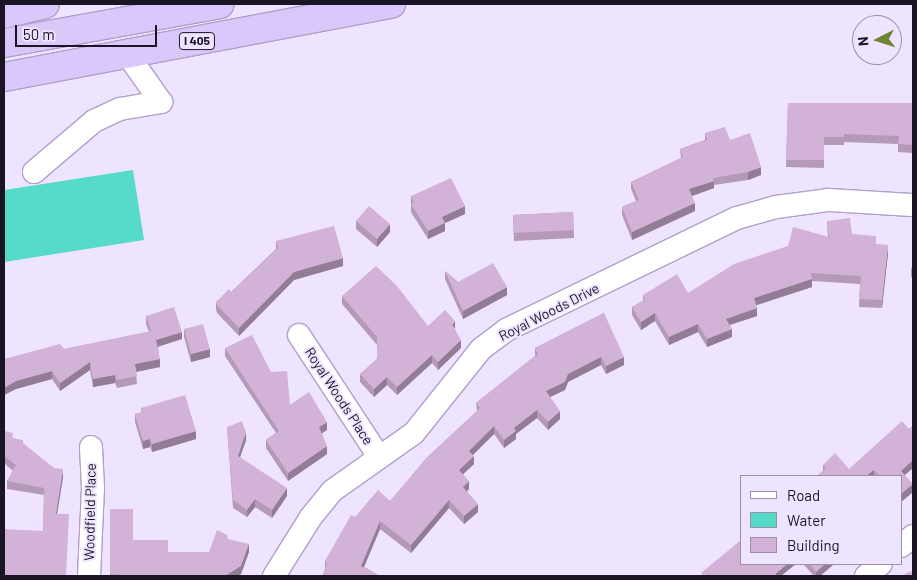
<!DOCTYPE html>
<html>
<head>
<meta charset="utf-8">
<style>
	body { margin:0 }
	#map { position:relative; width:917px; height:580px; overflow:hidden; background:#eee4ff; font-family:Barlow,sans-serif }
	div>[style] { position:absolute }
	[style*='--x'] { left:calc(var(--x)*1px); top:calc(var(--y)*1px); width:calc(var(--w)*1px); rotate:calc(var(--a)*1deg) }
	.water>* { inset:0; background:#55dbc8 }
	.roads { filter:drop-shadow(1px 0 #afa0ca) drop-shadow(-1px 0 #afa0ca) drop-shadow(0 1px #afa0ca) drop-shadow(0 -1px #afa0ca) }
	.minor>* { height:22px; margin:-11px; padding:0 11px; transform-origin:11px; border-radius:11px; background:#fff }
	.highway>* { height:28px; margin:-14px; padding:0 14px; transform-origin:14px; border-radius:14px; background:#dbc8fa }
	.wall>* { inset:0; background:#b599b9 }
	.shaded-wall>* { inset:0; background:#937d96 }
	.building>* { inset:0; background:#d2b2d7 }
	span { translate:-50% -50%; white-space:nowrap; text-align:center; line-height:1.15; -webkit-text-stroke:4px #eee4ff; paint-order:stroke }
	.shield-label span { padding:1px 4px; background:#eee4ff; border:1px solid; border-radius:4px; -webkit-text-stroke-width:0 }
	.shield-label { font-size:12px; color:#1a1424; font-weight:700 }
	.street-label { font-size:14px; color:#1a1424 }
	.frame { position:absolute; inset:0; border:5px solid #1a1424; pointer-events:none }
	.legend { position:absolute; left:740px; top:475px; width:162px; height:90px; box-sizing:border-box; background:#eee4ff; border:1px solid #9991a7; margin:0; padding:6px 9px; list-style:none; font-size:15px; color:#1a1424 }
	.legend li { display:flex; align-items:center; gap:10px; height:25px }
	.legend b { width:25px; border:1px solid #9991a7 }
	.north { position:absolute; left:852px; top:15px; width:50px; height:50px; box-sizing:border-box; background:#eee4ff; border:1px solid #9991a7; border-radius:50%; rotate:265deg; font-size:14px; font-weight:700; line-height:20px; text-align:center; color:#1a1424 }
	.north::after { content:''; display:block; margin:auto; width:18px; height:22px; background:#6f8435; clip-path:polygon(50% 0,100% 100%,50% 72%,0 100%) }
	.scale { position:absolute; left:15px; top:25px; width:142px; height:22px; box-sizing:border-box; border:2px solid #1a1424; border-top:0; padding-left:6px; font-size:15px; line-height:18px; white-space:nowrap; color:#1a1424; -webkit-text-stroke:4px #eee4ff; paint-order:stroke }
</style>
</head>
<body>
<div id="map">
	<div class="water">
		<div style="clip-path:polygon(133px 170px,144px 240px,4px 262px,4px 190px)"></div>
	</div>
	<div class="roads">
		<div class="minor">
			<div style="--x:34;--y:172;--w:79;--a:-40.4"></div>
			<div style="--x:94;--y:121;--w:29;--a:-25"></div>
			<div style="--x:120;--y:109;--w:42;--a:-9.7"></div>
			<div style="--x:161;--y:102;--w:57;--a:-125.1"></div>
			<div style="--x:299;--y:335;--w:146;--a:56.7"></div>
			<div style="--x:901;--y:546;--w:16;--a:-40"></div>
			<div style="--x:89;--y:576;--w:88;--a:-87.4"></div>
			<div style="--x:93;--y:488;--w:41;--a:-92.8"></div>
			<div style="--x:274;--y:576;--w:70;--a:-57.9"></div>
			<div style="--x:311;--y:517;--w:33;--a:-51"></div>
			<div style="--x:332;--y:491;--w:100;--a:-35.3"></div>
			<div style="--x:414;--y:433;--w:107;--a:-51.4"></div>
			<div style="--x:481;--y:349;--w:31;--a:-37"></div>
			<div style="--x:506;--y:330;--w:257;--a:-25.9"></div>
			<div style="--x:737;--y:218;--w:41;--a:-15.8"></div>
			<div style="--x:776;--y:207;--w:52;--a:-7.7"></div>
			<div style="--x:828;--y:200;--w:85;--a:3.4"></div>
			<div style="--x:866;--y:576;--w:19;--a:-39"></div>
		</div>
		<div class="highway">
			<div style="--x:4;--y:14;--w:42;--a:-13.7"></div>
			<div style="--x:4;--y:43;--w:219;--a:-10.2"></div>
			<div style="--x:4;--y:77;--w:394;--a:-10.7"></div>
		</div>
	</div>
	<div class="wall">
		<div style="clip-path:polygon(788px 103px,913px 103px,913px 153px,898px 152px,898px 144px,844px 142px,844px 145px,824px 145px,824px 168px,786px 167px)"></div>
		<div style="clip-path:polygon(705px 133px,730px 140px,761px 175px,748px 180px,714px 185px,714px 188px,692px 196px,695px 211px,632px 240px,622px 215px,622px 207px,636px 201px,631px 189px,631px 182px,681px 158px,680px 149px,705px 140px)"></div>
		<div style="clip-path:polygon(411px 196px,465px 214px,445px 223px,445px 231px,428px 239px,411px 212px)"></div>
		<div style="clip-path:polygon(573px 212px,574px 238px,514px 241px,513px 215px)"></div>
		<div style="clip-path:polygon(356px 221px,390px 232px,377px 247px,356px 229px)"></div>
		<div style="clip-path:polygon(827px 221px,852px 234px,876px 244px,888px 253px,882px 308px,859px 307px,860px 284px,812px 281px,812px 287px,756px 305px,757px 316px,730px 325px,732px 337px,707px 347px,698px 332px,669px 345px,655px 321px,641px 330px,632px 315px,632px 307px,643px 301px,643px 295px,688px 293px,828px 237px)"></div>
		<div style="clip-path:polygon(276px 241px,343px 266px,294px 280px,239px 336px,217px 313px,216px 310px,216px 302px,231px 292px,276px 249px)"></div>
		<div style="clip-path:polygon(913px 264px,913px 278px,911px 277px,911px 269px)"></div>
		<div style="clip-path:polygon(445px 271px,458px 282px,507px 295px,463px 319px,445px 279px)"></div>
		<div style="clip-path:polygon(342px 296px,428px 326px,455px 329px,461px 348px,438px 370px,432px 363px,397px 395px,387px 385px,374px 397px,360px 382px,360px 374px,377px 359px,377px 345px,342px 304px)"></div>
		<div style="clip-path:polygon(604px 313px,624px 365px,606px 374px,601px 365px,568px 382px,565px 390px,550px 397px,560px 419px,548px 430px,537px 418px,516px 434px,516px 439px,504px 448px,494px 434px,472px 455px,474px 464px,463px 474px,469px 489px,467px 491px,478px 512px,464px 524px,449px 508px,411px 553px,380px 529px,364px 567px,380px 576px,323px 576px,323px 574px,325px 569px,325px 561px,355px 517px,390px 501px,477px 411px,476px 403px,535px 356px,535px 348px)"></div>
		<div style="clip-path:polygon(146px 316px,182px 339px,158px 347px,160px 367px,136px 372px,137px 384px,117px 388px,115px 383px,93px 387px,90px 370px,60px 391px,52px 379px,16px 389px,4px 395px,4px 359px,64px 349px,149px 332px,146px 324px)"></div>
		<div style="clip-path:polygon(184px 329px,210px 357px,191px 362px,184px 337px)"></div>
		<div style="clip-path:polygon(225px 348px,271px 372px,290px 405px,327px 430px,322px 433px,327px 454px,288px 481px,266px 448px,266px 440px,276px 433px,225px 356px)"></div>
		<div style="clip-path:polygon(141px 408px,196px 439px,152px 452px,150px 447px,143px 449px,135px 422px,135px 414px,141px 413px)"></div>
		<div style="clip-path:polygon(913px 426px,913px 468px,905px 475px,913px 492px,901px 502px,901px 476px,817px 476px,823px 471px,823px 465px,849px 469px)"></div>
		<div style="clip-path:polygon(227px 427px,246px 440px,240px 457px,287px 496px,272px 518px,255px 507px,247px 517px,233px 508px)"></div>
		<div style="clip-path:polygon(4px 431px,13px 438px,23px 444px,63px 477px,57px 514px,43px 531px,44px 495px,7px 489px,7px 481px,13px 471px,4px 463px)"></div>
		<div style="clip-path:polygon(110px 509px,133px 540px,168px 552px,209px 552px,228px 539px,249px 552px,241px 574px,237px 576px,110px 576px)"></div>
		<div style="clip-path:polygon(803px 564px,834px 564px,820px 576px,814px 576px)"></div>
	</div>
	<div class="shaded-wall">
		<div style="clip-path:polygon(761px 167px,761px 175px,748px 180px,748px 172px)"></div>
		<div style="clip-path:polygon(714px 181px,714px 188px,689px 197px,689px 189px)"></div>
		<div style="clip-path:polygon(695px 203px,695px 211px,632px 240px,632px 232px)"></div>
		<div style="clip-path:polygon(465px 206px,465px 214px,445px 223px,445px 231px,428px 239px,428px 231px,442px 217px)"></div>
		<div style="clip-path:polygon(390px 224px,390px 232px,377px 247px,377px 239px)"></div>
		<div style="clip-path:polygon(888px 245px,888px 253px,882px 308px,882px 300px)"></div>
		<div style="clip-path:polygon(343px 258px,343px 266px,294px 280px,239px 336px,239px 328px,294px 272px)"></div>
		<div style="clip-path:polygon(812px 279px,812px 287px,754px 306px,754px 298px)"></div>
		<div style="clip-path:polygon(507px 287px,507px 295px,463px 319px,463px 311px)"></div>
		<div style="clip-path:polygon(757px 308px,757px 316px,726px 326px,726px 319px)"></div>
		<div style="clip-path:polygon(655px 313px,655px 321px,641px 330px,641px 322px)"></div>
		<div style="clip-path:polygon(455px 321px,455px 329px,452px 325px)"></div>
		<div style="clip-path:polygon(698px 324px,698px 332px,669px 345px,669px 337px)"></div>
		<div style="clip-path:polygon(732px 329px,732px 337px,707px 347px,707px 339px)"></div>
		<div style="clip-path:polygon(182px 332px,182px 339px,156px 347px,156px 340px)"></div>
		<div style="clip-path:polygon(461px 340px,461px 348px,438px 370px,438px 362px)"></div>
		<div style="clip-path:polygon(210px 349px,210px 357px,191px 362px,191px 354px)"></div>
		<div style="clip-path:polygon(432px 355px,432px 363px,397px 395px,397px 387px)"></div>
		<div style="clip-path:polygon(601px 357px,601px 365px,568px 382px,565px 390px,546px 399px,546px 391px,568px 374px)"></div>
		<div style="clip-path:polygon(624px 357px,624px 365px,606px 374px,606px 366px)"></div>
		<div style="clip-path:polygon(160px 359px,160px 367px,135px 372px,135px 364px)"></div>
		<div style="clip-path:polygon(90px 362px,90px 370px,60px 391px,60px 383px)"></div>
		<div style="clip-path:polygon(52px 371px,52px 379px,16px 389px,4px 395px,4px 388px,16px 381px)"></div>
		<div style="clip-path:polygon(115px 375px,115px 383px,93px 387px,93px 379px)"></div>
		<div style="clip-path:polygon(387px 377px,387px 385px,374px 397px,374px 389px)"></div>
		<div style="clip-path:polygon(537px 410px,537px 418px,516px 434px,516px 439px,504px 448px,504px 440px,514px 428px)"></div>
		<div style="clip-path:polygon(560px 411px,560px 419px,548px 430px,548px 422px)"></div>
		<div style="clip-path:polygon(327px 422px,327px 430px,319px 435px,319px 427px)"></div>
		<div style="clip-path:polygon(494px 426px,494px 434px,469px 459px,469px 451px)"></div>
		<div style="clip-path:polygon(196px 431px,196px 439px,152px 452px,152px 444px)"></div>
		<div style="clip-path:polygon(246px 432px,246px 440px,238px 463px,238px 456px)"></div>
		<div style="clip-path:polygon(150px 439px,150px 447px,143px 449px,143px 441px)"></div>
		<div style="clip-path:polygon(327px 446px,327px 454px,288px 481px,288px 473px)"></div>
		<div style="clip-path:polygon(474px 456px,474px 464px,459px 478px,459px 470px)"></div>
		<div style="clip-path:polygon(913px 460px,913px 468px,901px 478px,901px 471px)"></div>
		<div style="clip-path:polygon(63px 469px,63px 477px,56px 521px,56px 514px)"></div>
		<div style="clip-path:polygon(874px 470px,874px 476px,866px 476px)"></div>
		<div style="clip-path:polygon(469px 481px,469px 489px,463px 495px,463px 487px)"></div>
		<div style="clip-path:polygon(913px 484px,913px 492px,901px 502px,901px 494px)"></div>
		<div style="clip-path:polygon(287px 488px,287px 496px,272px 518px,272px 510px)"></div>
		<div style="clip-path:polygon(255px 499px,255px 507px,247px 517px,247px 510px)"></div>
		<div style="clip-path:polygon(449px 500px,449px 508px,411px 553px,411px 545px)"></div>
		<div style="clip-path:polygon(478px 504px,478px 512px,464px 524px,464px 516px)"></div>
		<div style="clip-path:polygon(380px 521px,380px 529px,361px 574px,361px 566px)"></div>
		<div style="clip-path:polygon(249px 544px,249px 552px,241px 574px,237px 576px,225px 576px)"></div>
		<div style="clip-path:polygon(787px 564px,796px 564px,781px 576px,775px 576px,775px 574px)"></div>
		<div style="clip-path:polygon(825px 564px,834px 564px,820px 576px,816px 576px,816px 572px)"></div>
	</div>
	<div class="building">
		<div style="clip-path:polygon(788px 103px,913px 103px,913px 145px,898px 144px,899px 136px,844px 134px,844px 137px,824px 137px,824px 160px,786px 160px)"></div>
		<div style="clip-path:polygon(725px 127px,730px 140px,750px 133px,761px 167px,748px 172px,713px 178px,714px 181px,689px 189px,695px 203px,632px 232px,622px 207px,639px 200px,631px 182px,683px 157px,680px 149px,707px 140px,705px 133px)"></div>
		<div style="clip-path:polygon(451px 178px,465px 206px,442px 217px,445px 223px,428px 231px,411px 204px,414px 202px,411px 196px)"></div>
		<div style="clip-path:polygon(369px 206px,390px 224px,377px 239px,356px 221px)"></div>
		<div style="clip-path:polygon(573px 212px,574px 230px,514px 233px,513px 215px)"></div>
		<div style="clip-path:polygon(850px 218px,852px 234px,876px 236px,876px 244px,888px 245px,882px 300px,859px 299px,861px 276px,811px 273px,812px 279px,754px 298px,757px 308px,726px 319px,732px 329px,707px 339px,698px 324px,669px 337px,655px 313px,641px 322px,632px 307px,645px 299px,643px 295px,677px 274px,688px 293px,734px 264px,788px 246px,793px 227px,829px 237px,827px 221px)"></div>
		<div style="clip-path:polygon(334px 226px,343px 258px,294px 272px,239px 328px,217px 305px,216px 302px,229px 289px,231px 292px,278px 248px,276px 241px)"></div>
		<div style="clip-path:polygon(493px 263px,507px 287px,463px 311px,445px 271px,458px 282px)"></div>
		<div style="clip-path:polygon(376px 266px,397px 286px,428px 326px,445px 310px,455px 321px,452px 325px,461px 340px,438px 362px,432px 355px,397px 387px,387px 377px,374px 389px,360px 374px,377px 359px,377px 337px,342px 296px)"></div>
		<div style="clip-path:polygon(174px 307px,182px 332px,156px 340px,160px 359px,135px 364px,137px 376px,117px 380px,115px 375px,93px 379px,90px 362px,60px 383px,52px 371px,16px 381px,4px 388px,4px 359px,60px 344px,64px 349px,151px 331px,146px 316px)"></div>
		<div style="clip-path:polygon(604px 313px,624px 357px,606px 366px,601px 357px,568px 374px,565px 382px,546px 391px,560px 411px,548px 422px,537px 410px,514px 428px,516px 431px,504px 440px,494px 426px,469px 451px,474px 456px,459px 470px,469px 481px,463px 487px,478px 504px,464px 516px,449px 500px,411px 545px,380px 521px,361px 566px,380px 576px,328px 576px,323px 574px,327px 564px,325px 561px,351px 515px,355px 517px,378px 490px,390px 501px,427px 457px,480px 408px,476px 403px,538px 354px,535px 348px)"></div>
		<div style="clip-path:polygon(203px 324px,210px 349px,191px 354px,184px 329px)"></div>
		<div style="clip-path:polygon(252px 335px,271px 372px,287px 371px,290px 405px,309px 392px,327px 422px,319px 427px,327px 446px,288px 473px,266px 440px,279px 431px,225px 348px)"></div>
		<div style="clip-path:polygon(185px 395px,196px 431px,152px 444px,150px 439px,143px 441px,135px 414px,142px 412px,141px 408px)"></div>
		<div style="clip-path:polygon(242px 421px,246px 432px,238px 456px,287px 488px,272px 510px,255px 499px,247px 510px,233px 500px,227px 427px)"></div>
		<div style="clip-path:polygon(902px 421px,909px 429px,913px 426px,913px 460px,901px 471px,913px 484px,901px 494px,901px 476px,880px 476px,874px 470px,866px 476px,817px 476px,826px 468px,823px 465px,835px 453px,849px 469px)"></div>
		<div style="clip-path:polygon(4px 431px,13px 433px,12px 438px,23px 440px,23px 443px,54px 468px,63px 469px,56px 514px,69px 514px,66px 576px,4px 576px,4px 529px,43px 531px,44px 488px,7px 481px,16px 465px,4px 456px)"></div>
		<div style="clip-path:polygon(110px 509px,133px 509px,133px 540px,168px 540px,168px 552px,209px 552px,217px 530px,227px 535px,228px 539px,249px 544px,241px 566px,225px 576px,132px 576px,110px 574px)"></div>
		<div style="clip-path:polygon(741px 540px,741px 564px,787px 564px,775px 574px,777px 576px,703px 576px,701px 573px)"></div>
		<div style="clip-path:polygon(810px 564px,825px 564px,816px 572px)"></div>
		<div style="clip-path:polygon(911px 571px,913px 576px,901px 576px)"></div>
	</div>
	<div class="shield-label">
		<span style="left:197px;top:41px">I 405</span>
	</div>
	<div class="street-label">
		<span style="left:549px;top:312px;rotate:-27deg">Royal Woods Drive</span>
		<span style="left:339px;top:396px;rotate:57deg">Royal Woods Place</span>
		<span style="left:90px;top:512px;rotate:-89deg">Woodfield Place</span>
	</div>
	<div class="frame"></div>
	<ul class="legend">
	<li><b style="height:6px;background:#fff"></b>Road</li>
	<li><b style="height:14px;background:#55dbc8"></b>Water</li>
	<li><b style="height:14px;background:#d2b2d7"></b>Building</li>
	</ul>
	<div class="north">N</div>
	<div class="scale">50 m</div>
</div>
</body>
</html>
